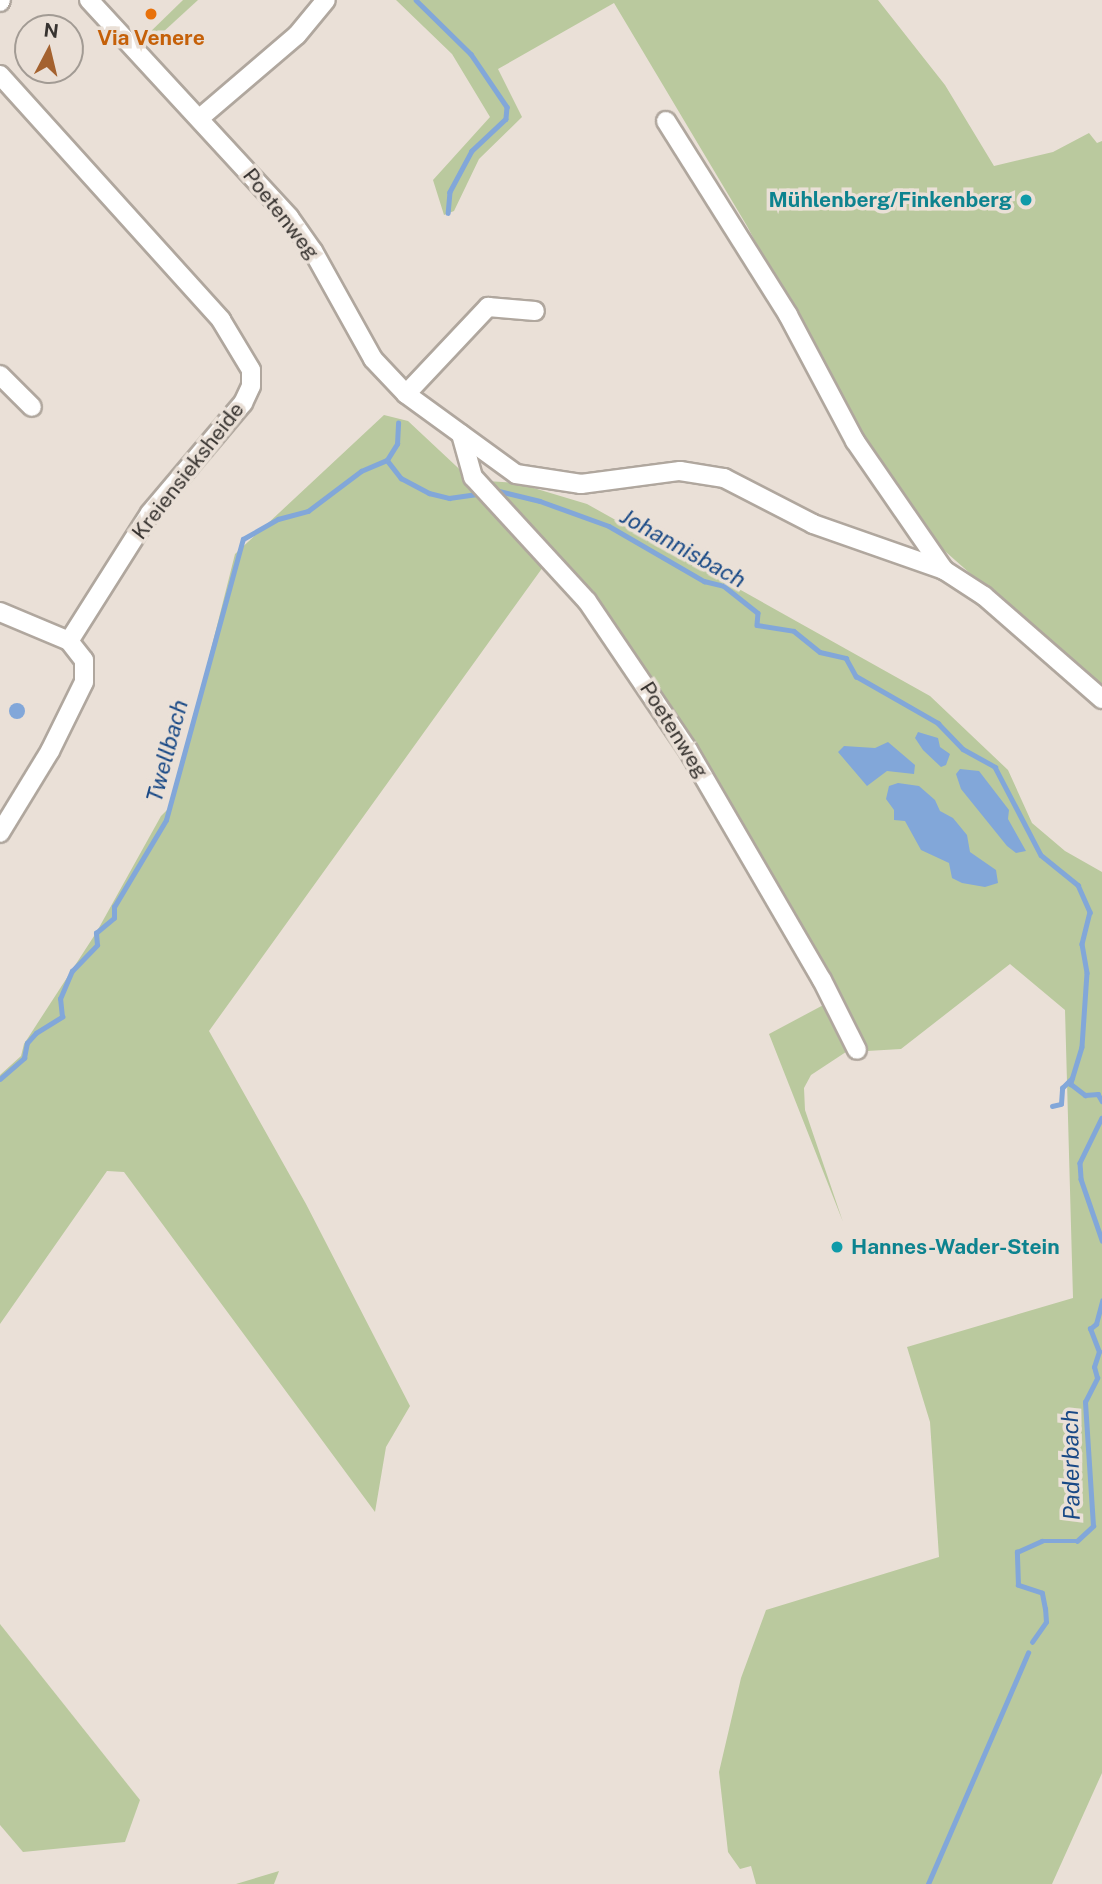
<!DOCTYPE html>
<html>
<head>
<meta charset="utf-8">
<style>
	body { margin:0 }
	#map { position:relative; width:1102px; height:1884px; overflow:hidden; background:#eae0d7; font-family:"Public Sans",sans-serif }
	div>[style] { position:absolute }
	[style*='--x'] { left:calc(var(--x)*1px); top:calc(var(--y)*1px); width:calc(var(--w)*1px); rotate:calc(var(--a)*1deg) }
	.green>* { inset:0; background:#bac99e }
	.water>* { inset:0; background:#82a7d9 }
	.round { border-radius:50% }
	.stream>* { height:4.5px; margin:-2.25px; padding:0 2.25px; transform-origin:2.25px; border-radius:2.25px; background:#82a7d9 }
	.roads { filter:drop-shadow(2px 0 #b0a79e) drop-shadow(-2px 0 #b0a79e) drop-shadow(0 2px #b0a79e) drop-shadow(0 -2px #b0a79e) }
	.minor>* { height:18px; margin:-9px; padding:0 9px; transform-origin:9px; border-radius:9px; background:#fff }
	.dots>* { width:19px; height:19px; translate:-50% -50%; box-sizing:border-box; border:4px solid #eae0d7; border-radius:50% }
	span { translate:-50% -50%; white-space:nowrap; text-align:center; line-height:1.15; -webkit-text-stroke:7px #eae0d7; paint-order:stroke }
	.food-label { font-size:21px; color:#c56008; font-weight:700 }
	.culture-label { font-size:21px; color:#0d838f; font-weight:700 }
	.right { translate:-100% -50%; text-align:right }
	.left { translate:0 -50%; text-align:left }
	.street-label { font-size:21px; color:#373330 }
	.water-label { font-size:23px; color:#194986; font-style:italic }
	.north { position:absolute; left:14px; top:14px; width:70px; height:70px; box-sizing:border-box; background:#eae0d7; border:2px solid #a29b94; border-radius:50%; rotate:7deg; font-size:19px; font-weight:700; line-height:28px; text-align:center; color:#373330 }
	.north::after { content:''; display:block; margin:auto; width:24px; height:32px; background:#a4622f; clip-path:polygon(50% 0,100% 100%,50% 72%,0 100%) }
</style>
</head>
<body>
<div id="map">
	<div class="green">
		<div style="clip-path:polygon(183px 0,198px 0,150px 44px,144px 38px)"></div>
		<div style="clip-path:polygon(396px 0,878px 0,945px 85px,994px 166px,1053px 152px,1089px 133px,1097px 143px,1102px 141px,1102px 690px,938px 545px,859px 435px,747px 226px,614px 3px,498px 69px,522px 117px,479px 159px,454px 211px,444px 215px,433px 180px,490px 117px,452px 54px)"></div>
		<div style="clip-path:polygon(384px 415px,408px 421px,471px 480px,517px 483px,587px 504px,930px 696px,1008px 770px,1032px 823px,1065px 851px,1102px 872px,1102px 1773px,1052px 1884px,756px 1884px,751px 1866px,740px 1869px,728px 1852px,719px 1772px,741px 1678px,766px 1610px,939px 1557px,930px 1422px,907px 1347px,1073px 1298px,1065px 1010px,1010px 964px,901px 1049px,867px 1051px,840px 994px,830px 1002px,852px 1048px,811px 1075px,804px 1088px,805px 1110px,843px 1222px,769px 1034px,829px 1002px,684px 754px,586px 609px,543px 567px,209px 1031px,306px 1204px,410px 1406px,386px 1447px,375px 1512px,124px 1172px,107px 1171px,0 1324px,0 1075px,21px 1056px,24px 1044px,96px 933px,161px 816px,172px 805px,235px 554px)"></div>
		<div style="clip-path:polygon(0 1624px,140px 1800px,125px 1842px,23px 1852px,0 1825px)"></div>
		<div style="clip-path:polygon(279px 1871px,274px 1884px,236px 1884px)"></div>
	</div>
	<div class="water">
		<div class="round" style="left:9px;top:703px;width:16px;height:16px"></div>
		<div style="clip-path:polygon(918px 732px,938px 738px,940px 747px,950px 754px,946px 765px,941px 767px,923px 750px,915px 738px)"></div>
		<div style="clip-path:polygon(888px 742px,915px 765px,914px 774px,887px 771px,867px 786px,838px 752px,844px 746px,875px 748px)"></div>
		<div style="clip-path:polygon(960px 769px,979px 771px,1009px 810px,1008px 819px,1026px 851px,1016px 853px,1007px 846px,961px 789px,956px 774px)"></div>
		<div style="clip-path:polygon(898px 783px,919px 786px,935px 800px,940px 811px,953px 818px,967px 835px,970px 852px,996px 870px,998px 883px,985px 887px,962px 883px,952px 878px,949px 863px,921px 850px,905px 821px,894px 820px,894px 810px,886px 799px,889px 786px)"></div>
	</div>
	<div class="stream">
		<div style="--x:416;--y:0;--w:77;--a:44.5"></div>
		<div style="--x:471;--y:54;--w:64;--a:55.8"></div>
		<div style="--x:507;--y:107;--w:12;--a:95"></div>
		<div style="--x:506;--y:119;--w:47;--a:136.7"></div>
		<div style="--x:472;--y:151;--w:47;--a:118.2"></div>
		<div style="--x:450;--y:192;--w:21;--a:95"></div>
		<div style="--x:387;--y:460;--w:23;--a:52"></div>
		<div style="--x:401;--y:478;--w:32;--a:28"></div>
		<div style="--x:429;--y:493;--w:21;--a:14"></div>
		<div style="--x:449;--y:498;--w:28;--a:-8"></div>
		<div style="--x:495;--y:490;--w:46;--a:13.7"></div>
		<div style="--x:540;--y:501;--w:73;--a:19.9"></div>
		<div style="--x:609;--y:526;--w:110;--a:30.1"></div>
		<div style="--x:704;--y:581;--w:21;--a:14"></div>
		<div style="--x:724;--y:586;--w:43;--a:38.5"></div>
		<div style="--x:758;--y:613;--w:12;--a:95"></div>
		<div style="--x:757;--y:625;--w:37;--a:9"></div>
		<div style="--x:794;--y:631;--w:33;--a:39"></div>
		<div style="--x:820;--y:652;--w:27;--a:13"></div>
		<div style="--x:846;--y:658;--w:21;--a:61"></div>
		<div style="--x:856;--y:676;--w:95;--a:29.8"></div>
		<div style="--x:938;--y:723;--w:36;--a:46"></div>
		<div style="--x:963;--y:749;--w:37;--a:29"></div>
		<div style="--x:995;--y:767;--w:99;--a:62.4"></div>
		<div style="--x:1041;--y:855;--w:48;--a:39"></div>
		<div style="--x:1078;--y:885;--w:30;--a:66"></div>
		<div style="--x:1090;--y:912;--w:33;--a:104"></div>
		<div style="--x:1082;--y:944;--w:29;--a:80"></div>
		<div style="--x:1087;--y:973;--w:74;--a:93.9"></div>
		<div style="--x:1082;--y:1047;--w:39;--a:107"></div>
		<div style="--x:1071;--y:1084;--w:18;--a:38"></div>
		<div style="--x:1085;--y:1095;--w:13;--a:-4"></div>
		<div style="--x:1098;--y:1094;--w:8;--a:60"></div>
		<div style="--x:0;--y:1079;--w:32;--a:-41"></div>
		<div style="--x:24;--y:1058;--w:15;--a:-79"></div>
		<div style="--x:27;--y:1043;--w:13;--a:-48"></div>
		<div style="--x:36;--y:1033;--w:31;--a:-32"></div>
		<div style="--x:62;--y:1017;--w:18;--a:-96"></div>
		<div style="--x:60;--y:999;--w:30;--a:-67"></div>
		<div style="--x:72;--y:971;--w:36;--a:-46"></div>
		<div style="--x:97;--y:945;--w:12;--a:-95"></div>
		<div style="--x:96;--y:933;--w:23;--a:-40"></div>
		<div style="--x:114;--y:918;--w:11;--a:-90"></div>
		<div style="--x:114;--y:907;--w:101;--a:-59.1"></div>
		<div style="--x:166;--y:820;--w:291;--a:-74.7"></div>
		<div style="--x:243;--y:539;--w:40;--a:-29.7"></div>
		<div style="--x:278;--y:519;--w:31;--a:-15"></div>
		<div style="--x:308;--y:511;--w:66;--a:-37"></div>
		<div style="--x:361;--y:471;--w:28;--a:-23"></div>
		<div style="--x:387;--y:460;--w:19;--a:-58"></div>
		<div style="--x:397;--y:444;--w:21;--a:-87"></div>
		<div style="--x:1052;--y:1106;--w:9;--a:-13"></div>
		<div style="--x:1061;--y:1104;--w:16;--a:-86"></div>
		<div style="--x:1062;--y:1088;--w:14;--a:-45"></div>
		<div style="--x:1102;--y:1118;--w:50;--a:116.1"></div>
		<div style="--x:1080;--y:1163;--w:16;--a:86"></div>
		<div style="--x:1081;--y:1179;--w:65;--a:71"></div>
		<div style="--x:1032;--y:1642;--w:24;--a:-55"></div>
		<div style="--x:1046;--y:1622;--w:13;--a:-94"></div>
		<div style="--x:1045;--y:1609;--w:16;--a:-101"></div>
		<div style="--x:1042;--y:1593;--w:25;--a:-162"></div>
		<div style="--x:1018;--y:1585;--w:33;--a:-92"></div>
		<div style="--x:1017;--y:1552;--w:27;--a:-24"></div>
		<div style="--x:1042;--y:1541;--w:35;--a:0"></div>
		<div style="--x:1077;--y:1541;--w:22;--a:-43"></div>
		<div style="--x:1093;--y:1526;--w:124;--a:-93.7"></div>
		<div style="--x:1085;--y:1402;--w:27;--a:-63"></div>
		<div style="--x:1097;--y:1378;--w:11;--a:-105"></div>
		<div style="--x:1094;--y:1367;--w:16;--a:-72"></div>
		<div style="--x:1099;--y:1352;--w:25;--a:-111"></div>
		<div style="--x:1090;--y:1329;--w:8;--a:-40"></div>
		<div style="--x:1096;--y:1324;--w:24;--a:-75"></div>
		<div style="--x:928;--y:1884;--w:252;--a:-66.6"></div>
	</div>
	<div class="roads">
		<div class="minor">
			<div style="--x:89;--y:0;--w:295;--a:47.3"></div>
			<div style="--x:289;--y:217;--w:42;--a:54.8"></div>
			<div style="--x:313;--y:251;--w:124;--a:60.9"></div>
			<div style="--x:373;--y:359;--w:48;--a:46.7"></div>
			<div style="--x:406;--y:394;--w:136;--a:36"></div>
			<div style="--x:516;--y:474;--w:66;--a:8.7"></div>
			<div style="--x:581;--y:484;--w:100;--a:-7.5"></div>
			<div style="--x:680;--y:471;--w:45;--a:9"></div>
			<div style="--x:724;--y:478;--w:100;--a:27.3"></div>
			<div style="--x:813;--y:524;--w:139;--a:19.3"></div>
			<div style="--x:944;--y:570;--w:48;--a:33"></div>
			<div style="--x:984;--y:596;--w:157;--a:41.1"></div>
			<div style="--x:0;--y:2;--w:2;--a:-63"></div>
			<div style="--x:0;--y:75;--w:330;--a:47.9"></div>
			<div style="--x:221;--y:320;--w:58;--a:59"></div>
			<div style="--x:251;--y:370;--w:16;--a:90"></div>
			<div style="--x:251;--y:386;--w:19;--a:115"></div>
			<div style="--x:243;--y:403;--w:144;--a:130.2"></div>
			<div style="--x:150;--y:513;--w:151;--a:122.3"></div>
			<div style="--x:69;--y:641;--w:24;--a:52"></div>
			<div style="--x:84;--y:660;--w:22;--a:90"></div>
			<div style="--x:84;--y:682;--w:77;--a:116.2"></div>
			<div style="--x:50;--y:751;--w:96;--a:121.4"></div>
			<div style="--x:201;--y:117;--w:126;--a:-40.5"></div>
			<div style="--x:297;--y:35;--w:45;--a:-50.4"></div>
			<div style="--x:666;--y:121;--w:229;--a:57.8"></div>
			<div style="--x:788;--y:315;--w:143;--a:62"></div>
			<div style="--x:855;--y:441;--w:157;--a:55.4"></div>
			<div style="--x:0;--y:375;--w:45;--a:45"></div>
			<div style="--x:406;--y:394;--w:120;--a:-46.7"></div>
			<div style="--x:488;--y:307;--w:47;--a:4.9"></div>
			<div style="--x:461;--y:434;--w:45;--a:74.4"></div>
			<div style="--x:473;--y:477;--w:168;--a:47.4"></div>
			<div style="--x:587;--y:601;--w:180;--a:55.9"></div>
			<div style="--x:688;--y:750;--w:266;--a:59.8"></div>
			<div style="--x:822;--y:980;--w:78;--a:63.4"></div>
			<div style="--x:0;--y:612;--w:75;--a:22.8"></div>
		</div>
	</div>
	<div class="dots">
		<div style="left:151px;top:14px;background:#e8710a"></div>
		<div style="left:1026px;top:200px;background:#0f9aa8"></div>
		<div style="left:837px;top:1247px;background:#0f9aa8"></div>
	</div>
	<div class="food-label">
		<span style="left:151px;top:38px">Via Venere</span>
	</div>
	<div class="culture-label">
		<span class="right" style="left:1012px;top:200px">Mühlenberg/Finkenberg</span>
		<span class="left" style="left:851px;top:1247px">Hannes-Wader-Stein</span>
	</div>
	<div class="street-label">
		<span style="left:281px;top:214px;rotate:52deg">Poetenweg</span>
		<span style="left:188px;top:471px;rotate:-52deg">Kreiensieksheide</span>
		<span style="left:674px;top:730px;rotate:58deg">Poetenweg</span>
	</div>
	<div class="water-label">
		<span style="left:683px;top:548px;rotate:29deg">Johannisbach</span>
		<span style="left:167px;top:751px;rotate:-75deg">Twellbach</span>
		<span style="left:1071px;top:1465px;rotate:-91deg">Paderbach</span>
	</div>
	<div class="north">N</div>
</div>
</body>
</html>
